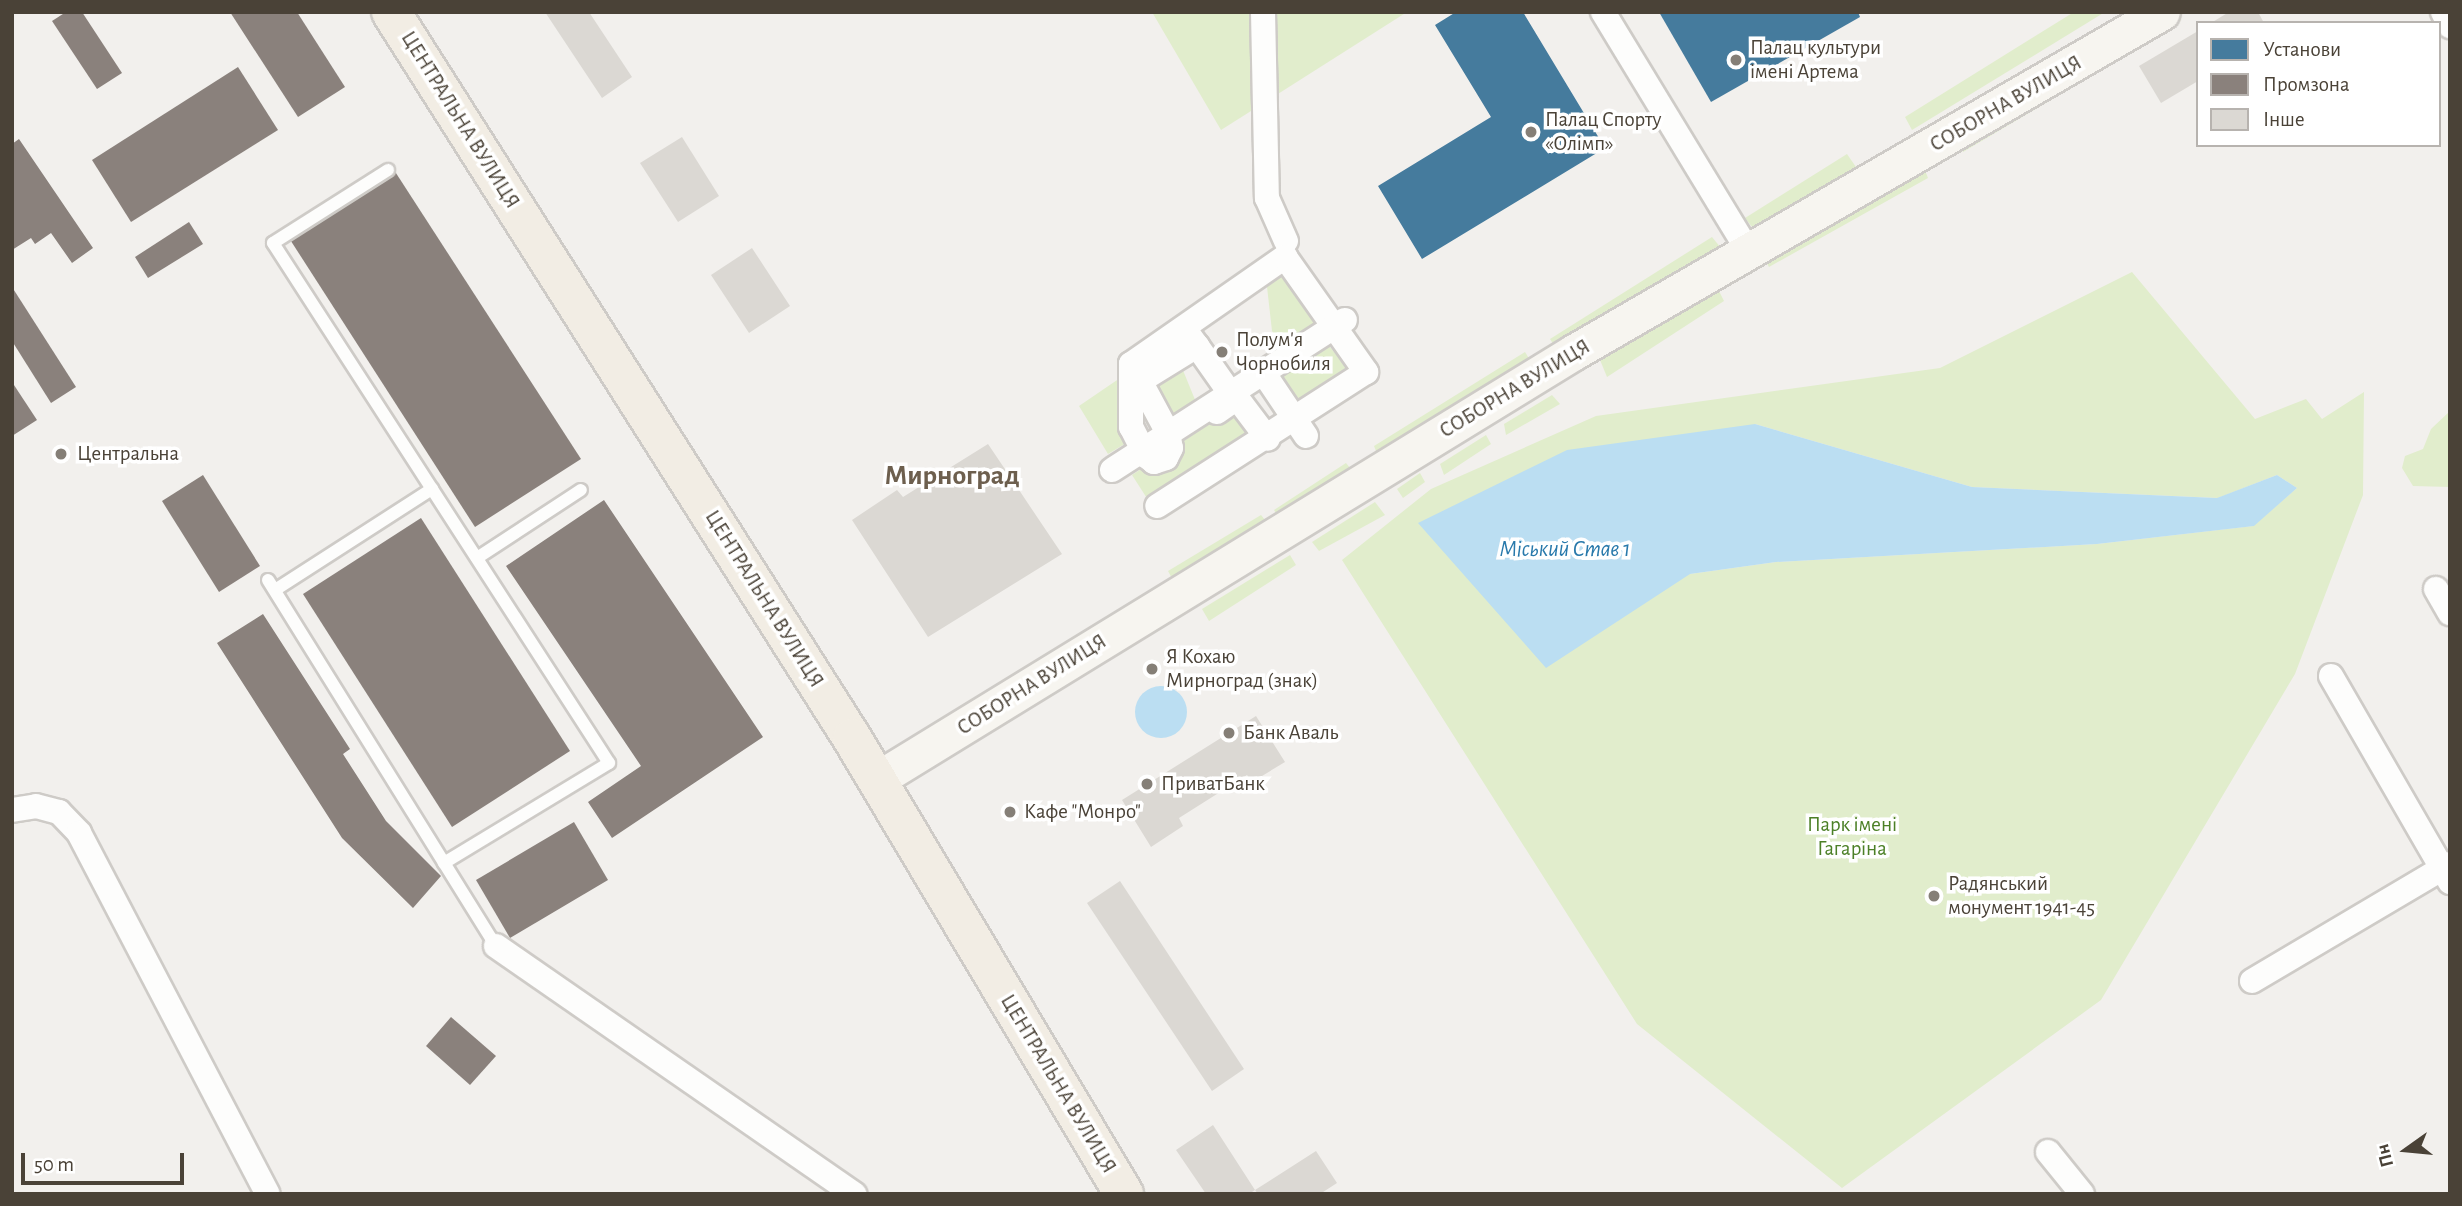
<!DOCTYPE html>
<html>
<head>
<meta charset="utf-8">
<style>
	body { margin:0 }
	#map { position:relative; width:2462px; height:1206px; overflow:hidden; background:#f2f0ed; font-family:"Alegreya Sans",sans-serif }
	div>[style] { position:absolute }
	[style*='--x'] { left:calc(var(--x)*1px); top:calc(var(--y)*1px); width:calc(var(--w)*1px); rotate:calc(var(--a)*1deg) }
	.green>* { inset:0; background:#e1edcc }
	.water>* { inset:0; background:#bbdef2 }
	.round { border-radius:50% }
	.public>* { inset:0; background:#457b9d }
	.industry>* { inset:0; background:#8a817c }
	.building>* { inset:0; background:#dbd8d3 }
	.roads { filter:drop-shadow(2px 0 #cecbc7) drop-shadow(-2px 0 #cecbc7) drop-shadow(0 2px #cecbc7) drop-shadow(0 -2px #cecbc7) }
	.lane>* { height:12px; margin:-6px; padding:0 6px; transform-origin:6px; border-radius:6px; background:#fdfdfc }
	.street>* { height:24px; margin:-12px; padding:0 12px; transform-origin:12px; border-radius:12px; background:#fdfdfc }
	.secondary>* { height:35px; margin:-17.5px; padding:0 17.5px; transform-origin:17.5px; border-radius:17.5px; background:#f7f5f0 }
	.primary>* { height:38px; margin:-19px; padding:0 19px; transform-origin:19px; border-radius:19px; background:#f2ede4 }
	.dots>* { width:19px; height:19px; translate:-50% -50%; box-sizing:border-box; border:4px solid #fff; border-radius:50% }
	span { translate:-50% -50%; white-space:nowrap; text-align:center; line-height:1.15; -webkit-text-stroke:7px #fff; paint-order:stroke }
	.poi-label { font-size:21px; color:#4a4237 }
	.left { translate:0 -50%; text-align:left }
	.street-label { font-size:21px; color:#4a4237 }
	.park-label { font-size:21px; color:#4c8027 }
	.water-label { font-size:23px; color:#2879ab; font-style:italic }
	.district-label { font-size:28px; color:#6d5f4e; font-weight:700 }
	.frame { position:absolute; inset:0; border:14px solid #4a4237; pointer-events:none }
	.legend { position:absolute; left:2196px; top:21px; width:245px; height:126px; box-sizing:border-box; background:#fff; border:2px solid #b7b3af; margin:0; padding:9px 12px; list-style:none; font-size:21px; color:#4a4237 }
	.legend li { display:flex; align-items:center; gap:14px; height:35px }
	.legend b { width:35px; border:2px solid #b7b3af }
	.north { position:absolute; left:2371px; top:1115px; width:70px; height:70px; -webkit-text-stroke:5px #fff; paint-order:stroke; rotate:255deg; font-size:19px; font-weight:700; line-height:28px; text-align:center; color:#4a4237 }
	.north::after { content:''; display:block; margin:auto; width:24px; height:32px; background:#4a4237; clip-path:polygon(50% 0,100% 100%,50% 72%,0 100%) }
	.scale { position:absolute; left:21px; top:1153px; width:163px; height:32px; box-sizing:border-box; border:4px solid #4a4237; border-top:0; padding-left:9px; font-size:21px; line-height:24px; white-space:nowrap; color:#4a4237; -webkit-text-stroke:5px #fff; paint-order:stroke }
</style>
</head>
<body>
<div id="map">
	<div class="green">
		<div style="clip-path:polygon(1152px 12px,1407px 12px,1221px 130px)"></div>
		<div style="clip-path:polygon(2074px 12px,2105px 12px,1912px 130px,1905px 117px)"></div>
		<div style="clip-path:polygon(2143px 28px,2151px 41px,1963px 152px,1957px 139px)"></div>
		<div style="clip-path:polygon(1847px 154px,1856px 167px,1752px 227px,1745px 218px)"></div>
		<div style="clip-path:polygon(1923px 165px,1928px 178px,1769px 267px,1765px 260px)"></div>
		<div style="clip-path:polygon(1712px 237px,1721px 248px,1557px 350px,1550px 339px)"></div>
		<div style="clip-path:polygon(1285px 272px,1324px 329px,1284px 350px,1272px 331px,1266px 278px)"></div>
		<div style="clip-path:polygon(evenodd,2132px 272px,2255px 419px,2306px 399px,2322px 419px,2364px 392px,2363px 495px,2295px 674px,2101px 1000px,1842px 1188px,1637px 1024px,1342px 560px,1431px 489px,1596px 416px,1940px 368px,2132px 272px,1755px 424px,1972px 487px,2218px 498px,2277px 475px,2297px 488px,2253px 526px,2097px 544px,1776px 562px,1690px 574px,1755px 424px)"></div>
		<div style="clip-path:polygon(1718px 289px,1724px 301px,1607px 377px,1600px 360px)"></div>
		<div style="clip-path:polygon(1326px 342px,1350px 372px,1299px 407px,1275px 376px)"></div>
		<div style="clip-path:polygon(1525px 352px,1533px 365px,1380px 461px,1374px 446px)"></div>
		<div style="clip-path:polygon(1180px 363px,1198px 407px,1173px 421px,1149px 380px)"></div>
		<div style="clip-path:polygon(1123px 376px,1128px 442px,1108px 454px,1079px 406px)"></div>
		<div style="clip-path:polygon(1552px 395px,1560px 404px,1506px 435px,1504px 424px)"></div>
		<div style="clip-path:polygon(1235px 407px,1251px 439px,1150px 503px,1132px 475px)"></div>
		<div style="clip-path:polygon(2450px 411px,2450px 487px,2413px 486px,2402px 468px,2405px 456px,2423px 449px,2431px 429px)"></div>
		<div style="clip-path:polygon(1486px 435px,1491px 444px,1444px 475px,1440px 464px)"></div>
		<div style="clip-path:polygon(1346px 463px,1356px 475px,1280px 520px,1274px 510px)"></div>
		<div style="clip-path:polygon(1420px 473px,1425px 482px,1403px 498px,1397px 489px)"></div>
		<div style="clip-path:polygon(1375px 502px,1385px 515px,1319px 551px,1312px 542px)"></div>
		<div style="clip-path:polygon(1261px 515px,1269px 525px,1176px 586px,1168px 571px)"></div>
		<div style="clip-path:polygon(1290px 555px,1296px 565px,1209px 621px,1202px 609px)"></div>
	</div>
	<div class="water">
		<div style="clip-path:polygon(1755px 424px,1972px 487px,2217px 498px,2277px 475px,2297px 488px,2254px 526px,2097px 544px,1776px 562px,1690px 574px,1546px 668px,1418px 523px,1567px 450px)"></div>
		<div class="round" style="left:1135px;top:686px;width:52px;height:52px"></div>
	</div>
	<div class="public">
		<div style="clip-path:polygon(1456px 12px,1523px 12px,1605px 148px,1422px 259px,1378px 186px,1491px 117px,1435px 25px)"></div>
		<div style="clip-path:polygon(1659px 12px,1858px 12px,1860px 17px,1711px 102px)"></div>
	</div>
	<div class="industry">
		<div style="clip-path:polygon(66px 12px,82px 12px,122px 73px,97px 89px,52px 21px)"></div>
		<div style="clip-path:polygon(230px 12px,297px 12px,345px 87px,298px 117px)"></div>
		<div style="clip-path:polygon(238px 67px,278px 130px,131px 222px,92px 160px)"></div>
		<div style="clip-path:polygon(19px 139px,93px 248px,72px 263px,51px 233px,35px 244px,31px 238px,12px 250px,12px 144px)"></div>
		<div style="clip-path:polygon(394px 170px,581px 459px,475px 527px,289px 238px)"></div>
		<div style="clip-path:polygon(189px 222px,203px 244px,148px 278px,135px 257px)"></div>
		<div style="clip-path:polygon(12px 287px,76px 387px,51px 403px,12px 341px)"></div>
		<div style="clip-path:polygon(12px 382px,37px 420px,12px 436px)"></div>
		<div style="clip-path:polygon(203px 475px,260px 566px,219px 592px,162px 501px)"></div>
		<div style="clip-path:polygon(604px 500px,763px 737px,612px 838px,588px 802px,641px 766px,506px 566px)"></div>
		<div style="clip-path:polygon(421px 518px,570px 751px,452px 827px,303px 594px)"></div>
		<div style="clip-path:polygon(263px 614px,350px 749px,343px 754px,386px 821px,441px 876px,413px 908px,342px 838px,217px 643px)"></div>
		<div style="clip-path:polygon(574px 822px,608px 880px,510px 938px,476px 880px)"></div>
		<div style="clip-path:polygon(451px 1017px,496px 1056px,470px 1085px,426px 1046px)"></div>
	</div>
	<div class="building">
		<div style="clip-path:polygon(545px 12px,589px 12px,632px 77px,602px 98px)"></div>
		<div style="clip-path:polygon(2229px 12px,2258px 12px,2264px 23px,2211px 23px)"></div>
		<div style="clip-path:polygon(2198px 31px,2198px 81px,2161px 103px,2139px 66px)"></div>
		<div style="clip-path:polygon(682px 137px,719px 196px,678px 222px,640px 163px)"></div>
		<div style="clip-path:polygon(752px 248px,790px 306px,749px 333px,711px 275px)"></div>
		<div style="clip-path:polygon(988px 444px,1062px 554px,928px 637px,852px 520px,897px 490px,903px 497px)"></div>
		<div style="clip-path:polygon(1256px 716px,1285px 762px,1252px 782px,1247px 775px,1179px 818px,1183px 826px,1151px 847px,1122px 800px)"></div>
		<div style="clip-path:polygon(1120px 881px,1244px 1069px,1212px 1091px,1087px 903px)"></div>
		<div style="clip-path:polygon(1213px 1125px,1255px 1190px,1316px 1151px,1337px 1183px,1320px 1194px,1258px 1194px,1255px 1190px,1249px 1194px,1206px 1194px,1176px 1150px)"></div>
	</div>
	<div class="roads">
		<div class="lane">
			<div style="--x:388;--y:170;--w:136;--a:147.6"></div>
			<div style="--x:273;--y:243;--w:619;--a:57.13"></div>
			<div style="--x:609;--y:763;--w:193;--a:148.8"></div>
			<div style="--x:477;--y:558;--w:124;--a:-33.2"></div>
			<div style="--x:268;--y:580;--w:431;--a:58.1"></div>
			<div style="--x:275;--y:590;--w:187;--a:-32.8"></div>
		</div>
		<div class="street">
			<div style="--x:1263;--y:12;--w:186;--a:88.8"></div>
			<div style="--x:1267;--y:198;--w:47;--a:66.2"></div>
			<div style="--x:1603;--y:12;--w:283;--a:58.7"></div>
			<div style="--x:2443;--y:12;--w:16;--a:63"></div>
			<div style="--x:1197;--y:346;--w:57;--a:54.9"></div>
			<div style="--x:1131;--y:364;--w:78;--a:61.8"></div>
			<div style="--x:1168;--y:433;--w:15;--a:79"></div>
			<div style="--x:1171;--y:448;--w:11;--a:117"></div>
			<div style="--x:1166;--y:458;--w:13;--a:162"></div>
			<div style="--x:1154;--y:462;--w:10;--a:-143"></div>
			<div style="--x:1146;--y:456;--w:33;--a:-117"></div>
			<div style="--x:1131;--y:427;--w:63;--a:-90"></div>
			<div style="--x:1131;--y:364;--w:188;--a:-34.8"></div>
			<div style="--x:1285;--y:257;--w:141;--a:54.8"></div>
			<div style="--x:1366;--y:372;--w:248;--a:147.3"></div>
			<div style="--x:1263;--y:372;--w:77;--a:56.1"></div>
			<div style="--x:1140;--y:381;--w:67;--a:-31.6"></div>
			<div style="--x:1197;--y:346;--w:22;--a:-126"></div>
			<div style="--x:1217;--y:412;--w:24;--a:-35"></div>
			<div style="--x:1237;--y:398;--w:51;--a:52.9"></div>
			<div style="--x:1112;--y:470;--w:277;--a:-32.8"></div>
			<div style="--x:2436;--y:589;--w:28;--a:60"></div>
			<div style="--x:2331;--y:676;--w:238;--a:60"></div>
			<div style="--x:12;--y:810;--w:24;--a:-9"></div>
			<div style="--x:36;--y:806;--w:24;--a:15"></div>
			<div style="--x:59;--y:812;--w:29;--a:46"></div>
			<div style="--x:79;--y:833;--w:407;--a:62.4"></div>
			<div style="--x:496;--y:946;--w:436;--a:34.7"></div>
			<div style="--x:2252;--y:981;--w:230;--a:-30.6"></div>
			<div style="--x:2048;--y:1152;--w:54;--a:51"></div>
		</div>
		<div class="secondary">
			<div style="--x:876;--y:780;--w:819;--a:-31.52"></div>
			<div style="--x:1574;--y:352;--w:679;--a:-30.04"></div>
		</div>
		<div class="primary">
			<div style="--x:391;--y:12;--w:860;--a:57.59"></div>
			<div style="--x:852;--y:738;--w:531;--a:59.18"></div>
		</div>
	</div>
	<div class="dots">
		<div style="left:1736px;top:60px;background:#857f77"></div>
		<div style="left:1531px;top:132px;background:#857f77"></div>
		<div style="left:1222px;top:352px;background:#857f77"></div>
		<div style="left:61px;top:454px;background:#857f77"></div>
		<div style="left:1152px;top:669px;background:#857f77"></div>
		<div style="left:1229px;top:733px;background:#857f77"></div>
		<div style="left:1147px;top:784px;background:#857f77"></div>
		<div style="left:1010px;top:812px;background:#857f77"></div>
		<div style="left:1934px;top:896px;background:#857f77"></div>
	</div>
	<div class="poi-label">
		<span class="left" style="left:1750px;top:60px">Палац культури<br>імені Артема</span>
		<span class="left" style="left:1545px;top:132px">Палац Спорту<br>«Олімп»</span>
		<span class="left" style="left:1236px;top:352px">Полум'я<br>Чорнобиля</span>
		<span class="left" style="left:77px;top:454px">Центральна</span>
		<span class="left" style="left:1166px;top:669px">Я Кохаю<br>Мирноград (знак)</span>
		<span class="left" style="left:1243px;top:733px">Банк Аваль</span>
		<span class="left" style="left:1161px;top:784px">ПриватБанк</span>
		<span class="left" style="left:1024px;top:812px">Кафе "Монро"</span>
		<span class="left" style="left:1948px;top:896px">Радянський<br>монумент 1941-45</span>
	</div>
	<div class="street-label">
		<span style="left:2006px;top:104px;rotate:-30deg">СОБОРНА ВУЛИЦЯ</span>
		<span style="left:460px;top:120px;rotate:58deg">ЦЕНТРАЛЬНА ВУЛИЦЯ</span>
		<span style="left:1515px;top:389px;rotate:-31deg">СОБОРНА ВУЛИЦЯ</span>
		<span style="left:764px;top:599px;rotate:58deg">ЦЕНТРАЛЬНА ВУЛИЦЯ</span>
		<span style="left:1032px;top:685px;rotate:-32deg">СОБОРНА ВУЛИЦЯ</span>
		<span style="left:1058px;top:1084px;rotate:59deg">ЦЕНТРАЛЬНА ВУЛИЦЯ</span>
	</div>
	<div class="park-label">
		<span style="left:1852px;top:837px">Парк імені<br>Гагаріна</span>
	</div>
	<div class="water-label">
		<span style="left:1565px;top:550px">Міський Став 1</span>
	</div>
	<div class="district-label">
		<span style="left:952px;top:476px">Мирноград</span>
	</div>
	<div class="frame"></div>
	<ul class="legend">
	<li><b style="height:19px;background:#457b9d"></b>Установи</li>
	<li><b style="height:19px;background:#8a817c"></b>Промзона</li>
	<li><b style="height:19px;background:#dbd8d3"></b>Інше</li>
	</ul>
	<div class="north">Пн</div>
	<div class="scale">50 m</div>
</div>
</body>
</html>
